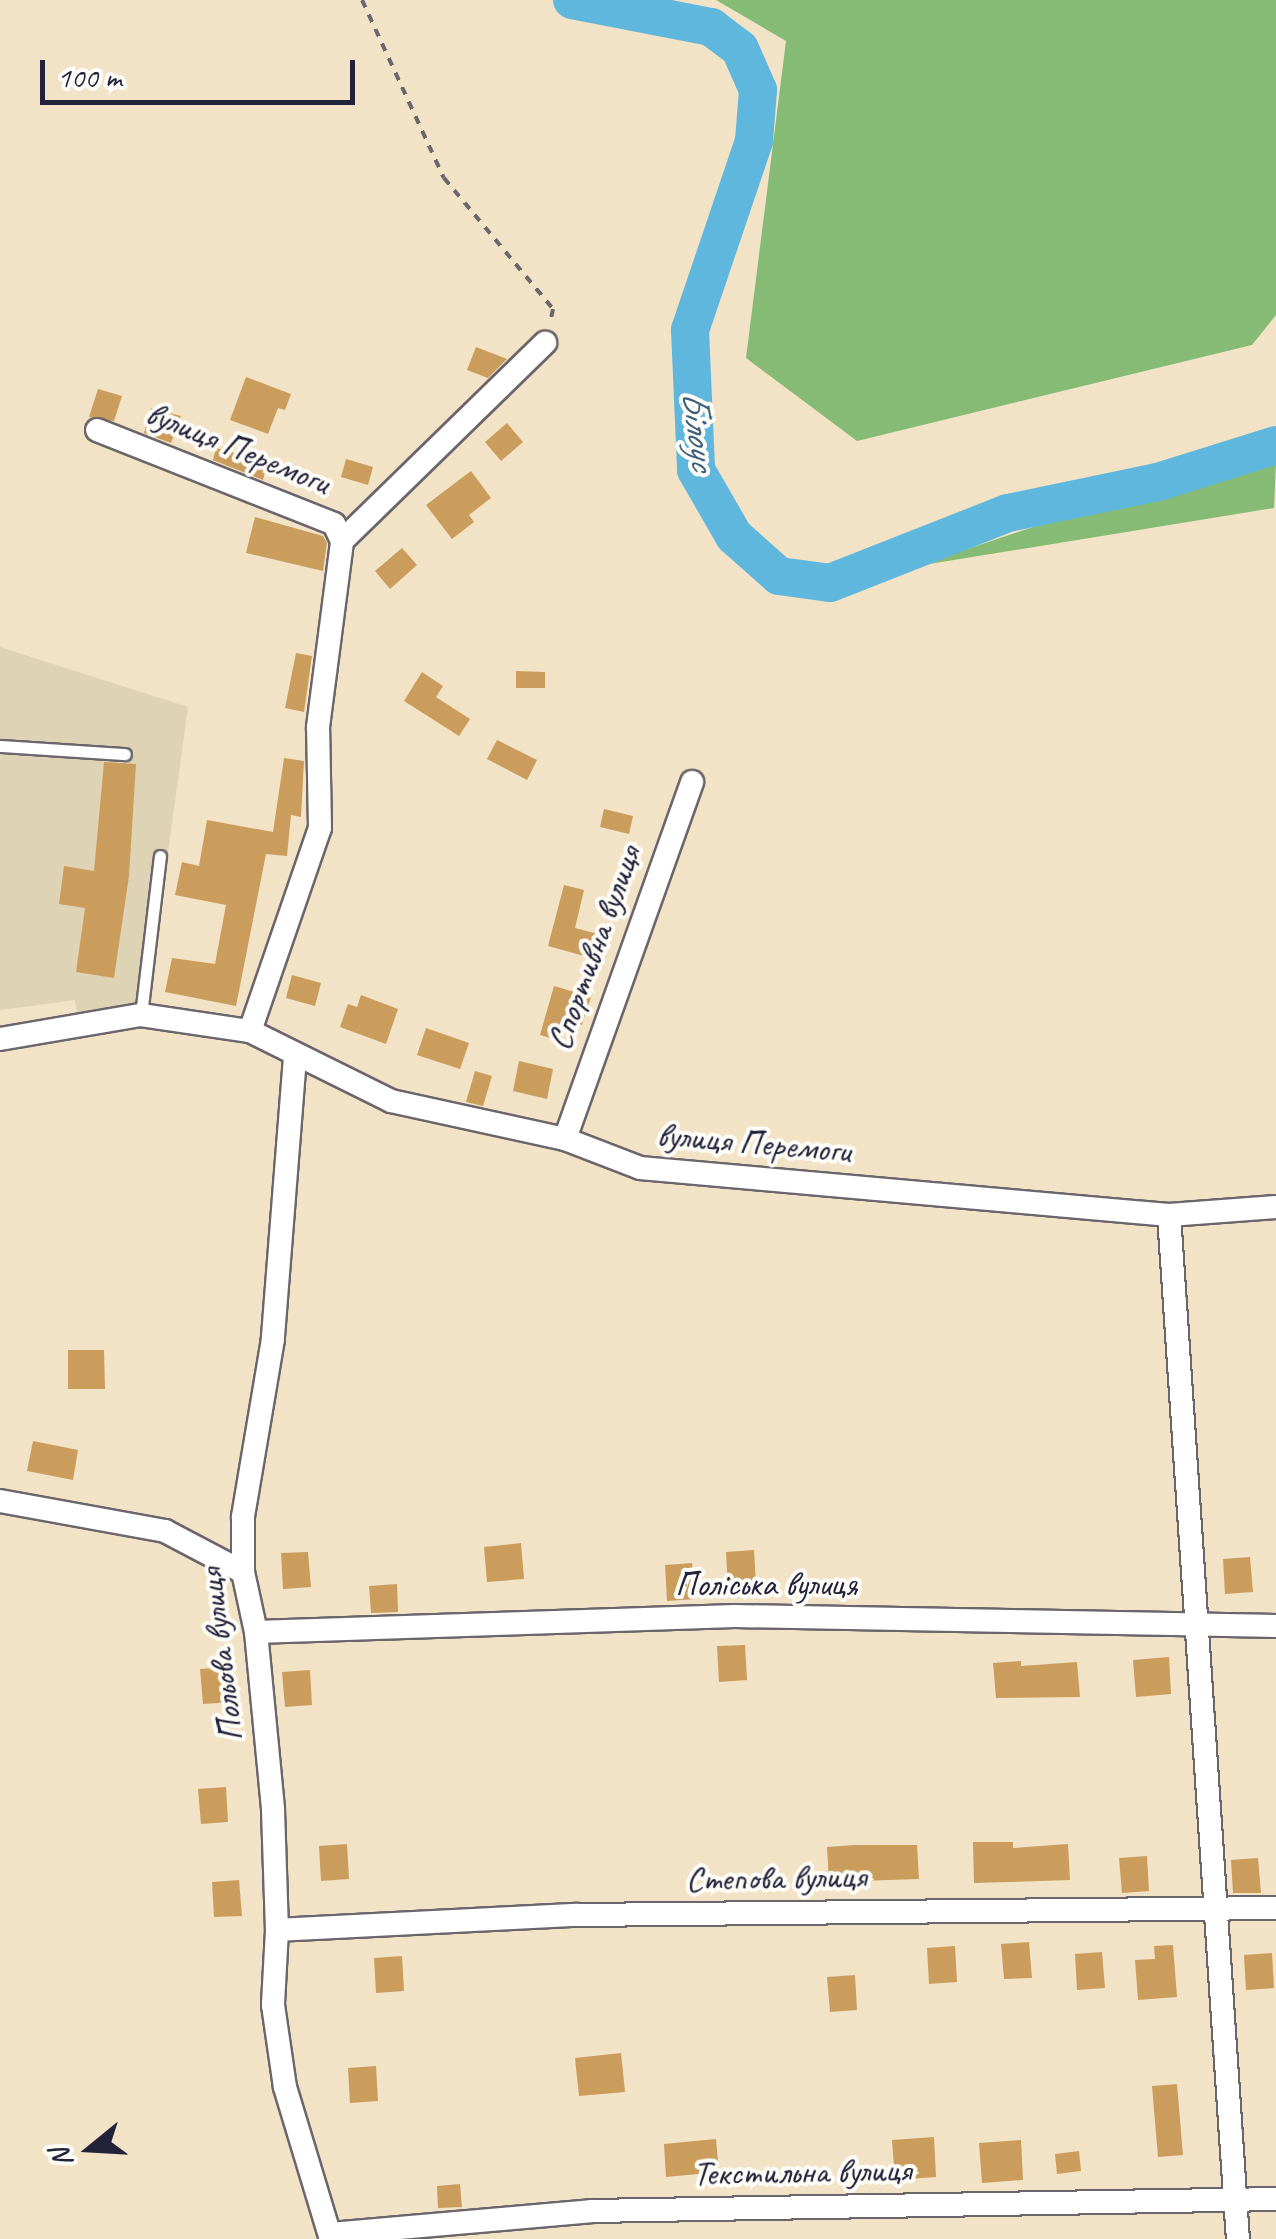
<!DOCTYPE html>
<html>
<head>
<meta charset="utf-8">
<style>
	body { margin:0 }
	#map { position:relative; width:1276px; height:2239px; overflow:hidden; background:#f2e2c6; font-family:Caveat,sans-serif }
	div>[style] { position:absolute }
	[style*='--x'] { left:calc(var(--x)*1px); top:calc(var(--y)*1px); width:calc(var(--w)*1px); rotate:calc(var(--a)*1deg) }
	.built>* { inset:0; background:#dfd3b5 }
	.forest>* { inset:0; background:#86bb76 }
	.river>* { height:38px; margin:-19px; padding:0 19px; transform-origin:19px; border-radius:19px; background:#60b7dd }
	.building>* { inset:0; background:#cb9d5d }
	.path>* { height:4px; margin-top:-2px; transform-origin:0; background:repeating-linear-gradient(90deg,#6b656c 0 8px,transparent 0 16px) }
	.roads { filter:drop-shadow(2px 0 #6b656c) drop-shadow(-2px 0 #6b656c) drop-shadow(0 2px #6b656c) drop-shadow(0 -2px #6b656c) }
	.service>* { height:11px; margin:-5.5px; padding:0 5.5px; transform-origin:5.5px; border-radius:5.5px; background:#fff }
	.minor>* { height:22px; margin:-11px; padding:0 11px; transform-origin:11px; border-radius:11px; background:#fff }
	span { translate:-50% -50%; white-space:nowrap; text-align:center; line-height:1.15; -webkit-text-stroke:8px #fdfcf7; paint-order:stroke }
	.street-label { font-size:35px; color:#22223b }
	.water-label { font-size:38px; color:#3b5e7c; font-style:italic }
	.north { position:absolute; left:40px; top:2099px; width:100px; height:100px; -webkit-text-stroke:8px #fdfcf7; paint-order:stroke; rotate:252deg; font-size:28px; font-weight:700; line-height:40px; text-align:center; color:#22223b }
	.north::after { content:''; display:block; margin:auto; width:35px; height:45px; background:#22223b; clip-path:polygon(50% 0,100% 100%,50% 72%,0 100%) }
	.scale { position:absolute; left:40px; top:60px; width:315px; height:45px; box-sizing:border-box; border:5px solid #22223b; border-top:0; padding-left:12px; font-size:30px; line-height:35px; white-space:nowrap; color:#22223b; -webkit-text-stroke:8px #fdfcf7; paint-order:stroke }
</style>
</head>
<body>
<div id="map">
	<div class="built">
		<div style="clip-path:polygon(0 647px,188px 707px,147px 1006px,78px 1019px,75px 1000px,0 1010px)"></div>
	</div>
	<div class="forest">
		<div style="clip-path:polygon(716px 0,1276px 0,1276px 315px,1252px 345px,857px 441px,746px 358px,786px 41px)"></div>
		<div style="clip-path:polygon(1276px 463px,1274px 508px,917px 566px,1098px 505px,1235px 477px)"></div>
	</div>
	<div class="river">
		<div style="--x:572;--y:0;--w:142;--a:11"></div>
		<div style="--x:711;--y:27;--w:36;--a:37"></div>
		<div style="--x:740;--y:49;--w:45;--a:66.3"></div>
		<div style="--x:758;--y:90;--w:51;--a:94.5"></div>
		<div style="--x:754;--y:141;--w:200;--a:108.7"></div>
		<div style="--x:690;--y:330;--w:140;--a:87.5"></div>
		<div style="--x:696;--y:470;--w:76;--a:60.1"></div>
		<div style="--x:734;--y:536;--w:60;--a:41.6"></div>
		<div style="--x:779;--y:576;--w:51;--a:7.8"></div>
		<div style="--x:830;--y:583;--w:191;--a:-21.5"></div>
		<div style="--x:1008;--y:513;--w:153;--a:-11.7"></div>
		<div style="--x:1158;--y:482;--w:124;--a:-17.4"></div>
	</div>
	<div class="building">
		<div style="clip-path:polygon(476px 347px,507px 359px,488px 378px,467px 370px)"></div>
		<div style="clip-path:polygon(246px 377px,291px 394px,285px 410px,278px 408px,268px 434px,230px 420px)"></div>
		<div style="clip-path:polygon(98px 389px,122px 396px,114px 421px,89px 417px)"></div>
		<div style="clip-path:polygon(151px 408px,181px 416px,171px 443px,144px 433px)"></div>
		<div style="clip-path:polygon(507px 423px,523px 442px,501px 461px,485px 442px)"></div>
		<div style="clip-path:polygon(216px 448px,268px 461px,263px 480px,213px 460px)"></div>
		<div style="clip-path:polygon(346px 459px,373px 467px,368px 485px,341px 477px)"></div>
		<div style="clip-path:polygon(471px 471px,491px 498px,469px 515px,474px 522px,452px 539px,426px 505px)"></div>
		<div style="clip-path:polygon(255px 517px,323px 536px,327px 543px,323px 571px,246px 553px)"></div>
		<div style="clip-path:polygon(402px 548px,417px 565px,390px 589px,375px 571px)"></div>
		<div style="clip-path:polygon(296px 653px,312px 656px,304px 712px,285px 708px)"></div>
		<div style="clip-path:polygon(516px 671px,545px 672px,545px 688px,516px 688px)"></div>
		<div style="clip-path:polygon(422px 672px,443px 686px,436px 697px,470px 719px,459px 736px,404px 701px)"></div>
		<div style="clip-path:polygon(497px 740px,537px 760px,527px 780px,487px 759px)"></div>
		<div style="clip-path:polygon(284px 758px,304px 761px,301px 817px,291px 815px,287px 856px,266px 854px,236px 1006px,165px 992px,172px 958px,215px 964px,226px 905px,175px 895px,182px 862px,199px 866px,207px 820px,273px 832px)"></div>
		<div style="clip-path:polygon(104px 762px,136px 764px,129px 876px,114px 978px,76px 972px,85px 908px,59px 904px,64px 866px,94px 871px)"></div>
		<div style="clip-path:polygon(604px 809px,633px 816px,629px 834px,600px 827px)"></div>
		<div style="clip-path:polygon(564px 885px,584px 890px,575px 928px,602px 935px,595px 959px,548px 946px)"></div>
		<div style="clip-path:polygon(292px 975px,321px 983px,315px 1006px,286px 998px)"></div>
		<div style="clip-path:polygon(554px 986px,591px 997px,582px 1025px,567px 1021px,561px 1041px,540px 1035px)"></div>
		<div style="clip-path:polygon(361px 995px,398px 1009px,386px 1044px,340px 1027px,348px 1004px,357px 1007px)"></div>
		<div style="clip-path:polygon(426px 1028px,469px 1043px,460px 1069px,417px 1055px)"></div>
		<div style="clip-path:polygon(519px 1061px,553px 1069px,547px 1099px,513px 1091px)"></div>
		<div style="clip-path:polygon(475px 1071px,492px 1076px,483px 1106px,466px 1102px)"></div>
		<div style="clip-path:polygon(68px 1350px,104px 1350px,105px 1389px,68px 1389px)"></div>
		<div style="clip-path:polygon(33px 1441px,78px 1450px,73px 1480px,27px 1471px)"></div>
		<div style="clip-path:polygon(521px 1543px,524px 1579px,487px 1582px,484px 1547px)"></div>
		<div style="clip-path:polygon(754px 1550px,756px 1585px,728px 1587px,726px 1552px)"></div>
		<div style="clip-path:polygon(308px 1552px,311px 1587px,283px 1589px,281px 1553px)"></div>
		<div style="clip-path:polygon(1250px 1557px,1253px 1592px,1225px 1594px,1223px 1559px)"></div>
		<div style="clip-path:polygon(692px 1563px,695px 1599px,667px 1601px,665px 1565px)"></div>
		<div style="clip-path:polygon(397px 1584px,398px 1612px,371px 1613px,369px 1586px)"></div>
		<div style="clip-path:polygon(745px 1645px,747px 1680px,719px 1682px,717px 1646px)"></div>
		<div style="clip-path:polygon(1169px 1657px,1171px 1694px,1136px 1697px,1133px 1660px)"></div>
		<div style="clip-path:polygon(1021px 1661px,1021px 1666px,1077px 1662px,1080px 1697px,996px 1698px,993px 1663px)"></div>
		<div style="clip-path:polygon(228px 1667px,231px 1702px,203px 1704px,200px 1669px)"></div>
		<div style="clip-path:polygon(310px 1670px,312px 1705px,285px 1707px,282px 1672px)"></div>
		<div style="clip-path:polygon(226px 1787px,228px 1822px,201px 1824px,198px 1789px)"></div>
		<div style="clip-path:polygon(973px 1842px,1013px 1842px,1013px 1848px,1068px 1844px,1070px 1880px,974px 1883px)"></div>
		<div style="clip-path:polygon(347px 1844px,349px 1879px,321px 1881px,319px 1846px)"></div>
		<div style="clip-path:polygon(855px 1845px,917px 1845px,919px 1879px,829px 1882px,827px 1847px)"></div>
		<div style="clip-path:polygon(1147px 1856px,1149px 1891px,1122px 1893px,1119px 1858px)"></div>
		<div style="clip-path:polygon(1258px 1858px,1261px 1893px,1233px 1893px,1231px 1860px)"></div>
		<div style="clip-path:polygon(239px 1880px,242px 1916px,214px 1917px,212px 1882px)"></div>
		<div style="clip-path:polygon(1029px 1942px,1032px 1978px,1004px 1979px,1001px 1944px)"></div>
		<div style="clip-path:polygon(1173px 1945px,1177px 1997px,1138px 2000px,1135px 1960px,1155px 1959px,1154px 1946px)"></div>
		<div style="clip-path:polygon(955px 1946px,957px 1982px,929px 1984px,927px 1948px)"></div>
		<div style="clip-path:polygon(1102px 1952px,1105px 1988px,1077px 1990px,1075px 1954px)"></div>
		<div style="clip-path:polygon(1272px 1953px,1274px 1988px,1246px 1990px,1244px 1955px)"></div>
		<div style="clip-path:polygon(402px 1956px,404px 1991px,376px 1993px,374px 1958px)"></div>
		<div style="clip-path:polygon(855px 1975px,857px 2010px,830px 2012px,827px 1977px)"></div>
		<div style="clip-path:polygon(621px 2053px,625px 2092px,579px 2096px,575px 2058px)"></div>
		<div style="clip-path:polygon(376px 2066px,378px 2101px,350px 2103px,348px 2068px)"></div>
		<div style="clip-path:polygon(1177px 2084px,1183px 2155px,1158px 2157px,1152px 2086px)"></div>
		<div style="clip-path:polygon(934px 2137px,936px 2177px,895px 2180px,892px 2140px)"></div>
		<div style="clip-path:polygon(716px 2139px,719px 2172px,666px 2177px,664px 2144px)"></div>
		<div style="clip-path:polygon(1021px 2140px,1023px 2180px,982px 2183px,979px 2143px)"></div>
		<div style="clip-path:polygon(1079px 2151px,1081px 2171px,1057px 2174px,1055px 2154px)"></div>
		<div style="clip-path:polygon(460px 2184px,462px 2207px,438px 2208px,437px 2186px)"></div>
	</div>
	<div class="path">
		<div style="--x:362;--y:0;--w:196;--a:65.3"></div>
		<div style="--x:444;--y:178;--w:170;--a:50.2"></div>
		<div style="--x:553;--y:309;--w:14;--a:102"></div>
	</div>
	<div class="roads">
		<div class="service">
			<div style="--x:0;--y:746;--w:125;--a:3.7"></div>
			<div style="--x:141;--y:1015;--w:160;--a:-83.2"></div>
		</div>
		<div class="minor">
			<div style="--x:97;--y:430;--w:255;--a:21.6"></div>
			<div style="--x:334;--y:524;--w:19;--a:65"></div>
			<div style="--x:342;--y:541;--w:284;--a:-44.3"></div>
			<div style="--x:250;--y:1031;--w:215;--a:-71"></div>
			<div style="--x:320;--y:828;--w:101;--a:-91.1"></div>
			<div style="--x:318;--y:727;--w:188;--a:-82.6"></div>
			<div style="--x:0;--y:1039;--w:143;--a:-9.7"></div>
			<div style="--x:141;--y:1015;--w:110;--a:8.4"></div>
			<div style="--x:250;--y:1031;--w:157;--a:26.4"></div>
			<div style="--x:391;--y:1101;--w:178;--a:12.3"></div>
			<div style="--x:565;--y:1139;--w:80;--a:21.1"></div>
			<div style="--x:640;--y:1168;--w:531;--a:5.08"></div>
			<div style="--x:1169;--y:1215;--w:107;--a:-4.3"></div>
			<div style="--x:295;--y:1057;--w:283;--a:94.5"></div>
			<div style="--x:273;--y:1339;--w:181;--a:99.6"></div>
			<div style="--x:243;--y:1517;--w:55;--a:90"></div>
			<div style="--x:243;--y:1572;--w:61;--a:77.8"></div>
			<div style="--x:256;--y:1632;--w:179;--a:84.5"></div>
			<div style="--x:273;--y:1810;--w:120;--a:88.1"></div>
			<div style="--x:277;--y:1930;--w:75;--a:93.1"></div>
			<div style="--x:273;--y:2005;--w:83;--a:81.7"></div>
			<div style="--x:285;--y:2087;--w:159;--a:73.2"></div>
			<div style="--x:565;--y:1139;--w:379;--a:-70.4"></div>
			<div style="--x:1169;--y:1215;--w:1026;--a:86.15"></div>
			<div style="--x:0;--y:1501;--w:168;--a:10.3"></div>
			<div style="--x:165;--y:1531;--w:88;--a:27.7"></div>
			<div style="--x:256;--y:1632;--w:479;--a:-1.9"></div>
			<div style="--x:735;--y:1616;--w:541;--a:1.06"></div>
			<div style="--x:277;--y:1930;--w:299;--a:-2.9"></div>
			<div style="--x:576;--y:1915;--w:700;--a:-0.57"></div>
			<div style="--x:330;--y:2234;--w:262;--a:-5"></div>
			<div style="--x:591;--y:2211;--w:685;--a:-1"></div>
		</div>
	</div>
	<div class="street-label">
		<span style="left:238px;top:448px;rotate:22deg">вулиця Перемоги</span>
		<span style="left:594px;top:948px;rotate:-70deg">Спортивна вулиця</span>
		<span style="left:754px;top:1143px;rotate:5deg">вулиця Перемоги</span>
		<span style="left:766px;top:1584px">Поліська вулиця</span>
		<span style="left:221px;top:1655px;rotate:-97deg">Польова вулиця</span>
		<span style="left:776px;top:1878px;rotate:-1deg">Степова вулиця</span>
		<span style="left:802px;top:2172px;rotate:-1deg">Текстильна вулиця</span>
	</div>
	<div class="water-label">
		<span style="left:699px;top:430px;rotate:83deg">Білоус</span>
	</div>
	<div class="north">N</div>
	<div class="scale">100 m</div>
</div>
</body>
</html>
